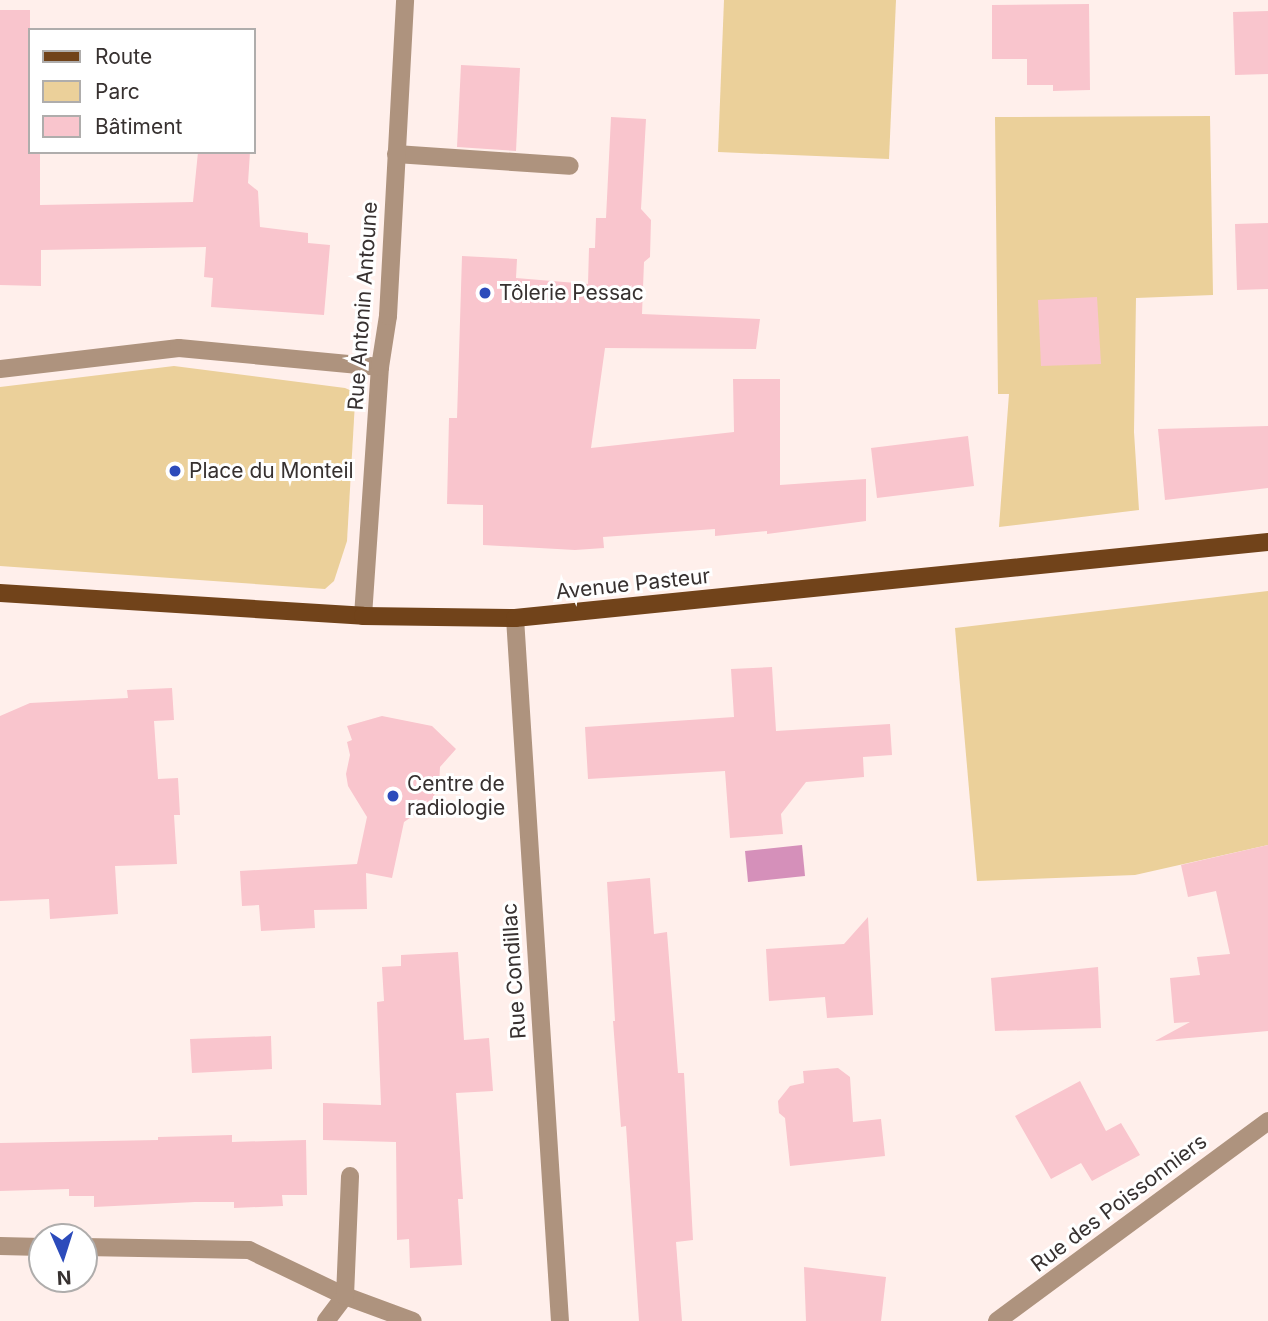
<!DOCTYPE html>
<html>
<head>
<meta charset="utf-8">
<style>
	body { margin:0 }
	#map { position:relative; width:1268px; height:1321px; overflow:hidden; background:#ffefeb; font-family:Inter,sans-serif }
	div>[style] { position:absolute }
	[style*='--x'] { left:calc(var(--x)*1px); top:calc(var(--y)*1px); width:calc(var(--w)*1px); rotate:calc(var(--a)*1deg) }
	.green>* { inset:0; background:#ebd09a }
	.water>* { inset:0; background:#d590ba }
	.building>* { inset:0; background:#f9c5cd }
	.minor>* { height:18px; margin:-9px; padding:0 9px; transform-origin:9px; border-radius:9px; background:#ae937e }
	.major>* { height:18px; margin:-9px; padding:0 9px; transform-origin:9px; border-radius:9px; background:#71431a }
	.dots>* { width:19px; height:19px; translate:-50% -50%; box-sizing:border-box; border:4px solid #fff; border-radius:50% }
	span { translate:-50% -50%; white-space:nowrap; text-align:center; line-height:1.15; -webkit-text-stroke:6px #fff; paint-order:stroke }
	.poi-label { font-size:21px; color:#373130 }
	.left { translate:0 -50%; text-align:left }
	.street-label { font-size:21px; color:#373130 }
	.legend { position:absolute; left:28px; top:28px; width:228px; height:126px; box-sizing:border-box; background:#fff; border:2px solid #afadac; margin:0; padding:9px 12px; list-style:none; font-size:21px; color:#373130 }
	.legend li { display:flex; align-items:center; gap:14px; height:35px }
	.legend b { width:35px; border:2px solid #afadac }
	.north { position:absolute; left:28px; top:1223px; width:70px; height:70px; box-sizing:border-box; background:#fff; border:2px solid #afadac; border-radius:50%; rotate:177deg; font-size:19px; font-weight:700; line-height:28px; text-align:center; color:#373130 }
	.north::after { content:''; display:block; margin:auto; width:24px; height:32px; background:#2c4bbb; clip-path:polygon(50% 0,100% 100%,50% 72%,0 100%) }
</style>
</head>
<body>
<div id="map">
	<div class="green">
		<div style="clip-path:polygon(724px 0,896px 0,889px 159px,718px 152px)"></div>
		<div style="clip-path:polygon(1210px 116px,1213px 295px,1136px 298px,1134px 432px,1139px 510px,999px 527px,1009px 394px,998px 394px,995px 117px)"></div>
		<div style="clip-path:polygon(174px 366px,345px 388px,352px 391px,355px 402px,347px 541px,334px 581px,325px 589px,0 566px,0 387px)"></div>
		<div style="clip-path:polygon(1268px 591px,1268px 845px,1135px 875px,977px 881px,955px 628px)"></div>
	</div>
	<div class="water">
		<div style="clip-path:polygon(802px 845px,805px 876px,748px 882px,745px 851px)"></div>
	</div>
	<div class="building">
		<div style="clip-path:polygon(1089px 4px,1090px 90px,1053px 91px,1053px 85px,1027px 85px,1027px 59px,992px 59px,992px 5px)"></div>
		<div style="clip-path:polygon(0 10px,30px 10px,30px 152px,40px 152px,40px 205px,193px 202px,198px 152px,250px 152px,248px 183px,258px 191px,260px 227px,308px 233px,308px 243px,330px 245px,324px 315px,211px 307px,213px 278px,204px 277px,206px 247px,41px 250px,41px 286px,0 285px)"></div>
		<div style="clip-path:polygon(1268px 11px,1268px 74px,1235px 75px,1233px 12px)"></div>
		<div style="clip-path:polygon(461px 65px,520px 68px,516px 151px,457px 147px)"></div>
		<div style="clip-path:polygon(611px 117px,646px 119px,641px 209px,651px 220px,650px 257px,644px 262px,642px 314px,760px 319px,756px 349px,605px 348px,591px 448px,734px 432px,733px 379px,780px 379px,780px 485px,866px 479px,866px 521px,767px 534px,767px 531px,715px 536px,715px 529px,603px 537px,604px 548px,575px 550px,483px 545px,483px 505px,447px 504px,449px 418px,457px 418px,462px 256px,517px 259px,516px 278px,588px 284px,589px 248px,595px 248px,596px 218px,606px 218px)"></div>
		<div style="clip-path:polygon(1268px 223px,1268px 289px,1237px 290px,1235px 224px)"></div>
		<div style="clip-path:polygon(1097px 297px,1101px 364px,1041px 366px,1038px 300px)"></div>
		<div style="clip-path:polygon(1268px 426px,1268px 488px,1165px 500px,1158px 429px)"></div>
		<div style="clip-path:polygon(968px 436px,974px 486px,877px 498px,871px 448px)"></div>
		<div style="clip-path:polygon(772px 667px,776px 731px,890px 724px,892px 755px,863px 757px,864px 777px,806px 782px,781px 814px,783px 834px,730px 838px,725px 771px,588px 779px,585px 727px,734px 717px,731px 669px)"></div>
		<div style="clip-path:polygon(172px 688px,174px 720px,154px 721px,158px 779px,178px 778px,180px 815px,174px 815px,177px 864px,115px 866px,118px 914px,50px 919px,49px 899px,0 901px,0 716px,30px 703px,128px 698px,127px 690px)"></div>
		<div style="clip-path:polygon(382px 716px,432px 726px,456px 749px,440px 767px,439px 786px,429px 805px,404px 822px,392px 878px,366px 873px,367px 909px,314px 910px,315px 928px,261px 931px,259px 905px,242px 906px,240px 871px,357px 864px,367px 817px,348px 786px,346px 774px,350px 755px,347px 742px,352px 740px,347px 726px)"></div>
		<div style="clip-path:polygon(1268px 845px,1268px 1031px,1155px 1041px,1190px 1022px,1174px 1023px,1170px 978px,1200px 975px,1197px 957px,1230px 954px,1216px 891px,1188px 897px,1181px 865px)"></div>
		<div style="clip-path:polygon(650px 878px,654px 934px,667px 932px,678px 1073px,684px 1073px,693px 1240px,676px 1242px,682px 1321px,639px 1321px,626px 1126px,621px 1127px,613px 1021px,615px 1021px,607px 882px)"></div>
		<div style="clip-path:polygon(868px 917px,873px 1015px,827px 1018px,825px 997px,769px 1001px,766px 949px,844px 944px)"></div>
		<div style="clip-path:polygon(458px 952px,464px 1040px,489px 1038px,493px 1091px,456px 1093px,463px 1199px,458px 1199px,462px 1265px,410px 1268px,409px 1239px,397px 1240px,396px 1142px,323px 1140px,323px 1103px,381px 1105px,377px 1002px,384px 1001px,382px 967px,401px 966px,401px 955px)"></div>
		<div style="clip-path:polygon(1098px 967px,1101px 1028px,995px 1031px,991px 978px)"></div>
		<div style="clip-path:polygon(271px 1036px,272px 1069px,192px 1073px,190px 1039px)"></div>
		<div style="clip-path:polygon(838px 1068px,850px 1077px,853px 1122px,881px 1119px,885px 1156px,790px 1166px,785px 1118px,779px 1113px,778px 1101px,790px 1086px,804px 1083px,803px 1071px)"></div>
		<div style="clip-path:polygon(1080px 1081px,1106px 1131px,1121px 1123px,1140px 1155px,1092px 1181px,1081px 1163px,1051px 1179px,1015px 1116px)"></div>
		<div style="clip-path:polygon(232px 1135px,232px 1142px,306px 1140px,307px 1195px,282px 1195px,283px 1206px,234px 1208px,234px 1202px,195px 1202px,94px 1207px,94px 1196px,69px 1196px,69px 1189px,0 1191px,0 1143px,158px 1140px,158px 1137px)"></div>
		<div style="clip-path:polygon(804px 1267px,886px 1277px,881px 1321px,806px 1321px)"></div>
	</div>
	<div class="minor">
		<div style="--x:396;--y:154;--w:174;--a:3.9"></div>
		<div style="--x:0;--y:369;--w:180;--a:-6.7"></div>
		<div style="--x:179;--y:348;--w:202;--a:5.4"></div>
		<div style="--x:363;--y:616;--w:250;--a:-86.1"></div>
		<div style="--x:380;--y:367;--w:52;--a:-81.1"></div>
		<div style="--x:388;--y:316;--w:316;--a:-86.9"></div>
		<div style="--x:515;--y:618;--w:704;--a:86.34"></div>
		<div style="--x:0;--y:1246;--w:42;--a:1.4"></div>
		<div style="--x:84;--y:1247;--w:165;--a:1"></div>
		<div style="--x:249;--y:1250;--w:106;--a:25.6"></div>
		<div style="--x:345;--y:1296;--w:72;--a:20.2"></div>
		<div style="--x:326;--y:1321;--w:31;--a:-53"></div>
		<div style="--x:345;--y:1296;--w:120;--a:-87.6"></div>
		<div style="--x:997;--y:1321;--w:337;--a:-36.4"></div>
	</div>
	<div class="major">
		<div style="--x:0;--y:593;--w:364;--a:3.6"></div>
		<div style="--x:363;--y:616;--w:152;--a:0.8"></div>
		<div style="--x:515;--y:618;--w:757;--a:-5.76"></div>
	</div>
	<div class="dots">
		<div style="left:485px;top:293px;background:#2c4bbb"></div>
		<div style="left:175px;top:471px;background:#2c4bbb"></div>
		<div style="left:393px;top:796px;background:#2c4bbb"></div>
	</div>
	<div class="poi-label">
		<span class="left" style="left:499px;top:293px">Tôlerie Pessac</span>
		<span class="left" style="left:189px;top:471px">Place du Monteil</span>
		<span class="left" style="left:407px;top:796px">Centre de<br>radiologie</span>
	</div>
	<div class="street-label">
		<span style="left:363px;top:306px;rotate:-86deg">Rue Antonin Antoune</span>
		<span style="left:633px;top:584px;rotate:-6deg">Avenue Pasteur</span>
		<span style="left:514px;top:971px;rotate:-94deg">Rue Condillac</span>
		<span style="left:1119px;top:1203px;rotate:-37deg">Rue des Poissonniers</span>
	</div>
	<ul class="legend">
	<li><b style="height:9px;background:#71431a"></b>Route</li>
	<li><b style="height:19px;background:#ebd09a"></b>Parc</li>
	<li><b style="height:19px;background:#f9c5cd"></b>Bâtiment</li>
	</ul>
	<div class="north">N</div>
</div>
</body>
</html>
